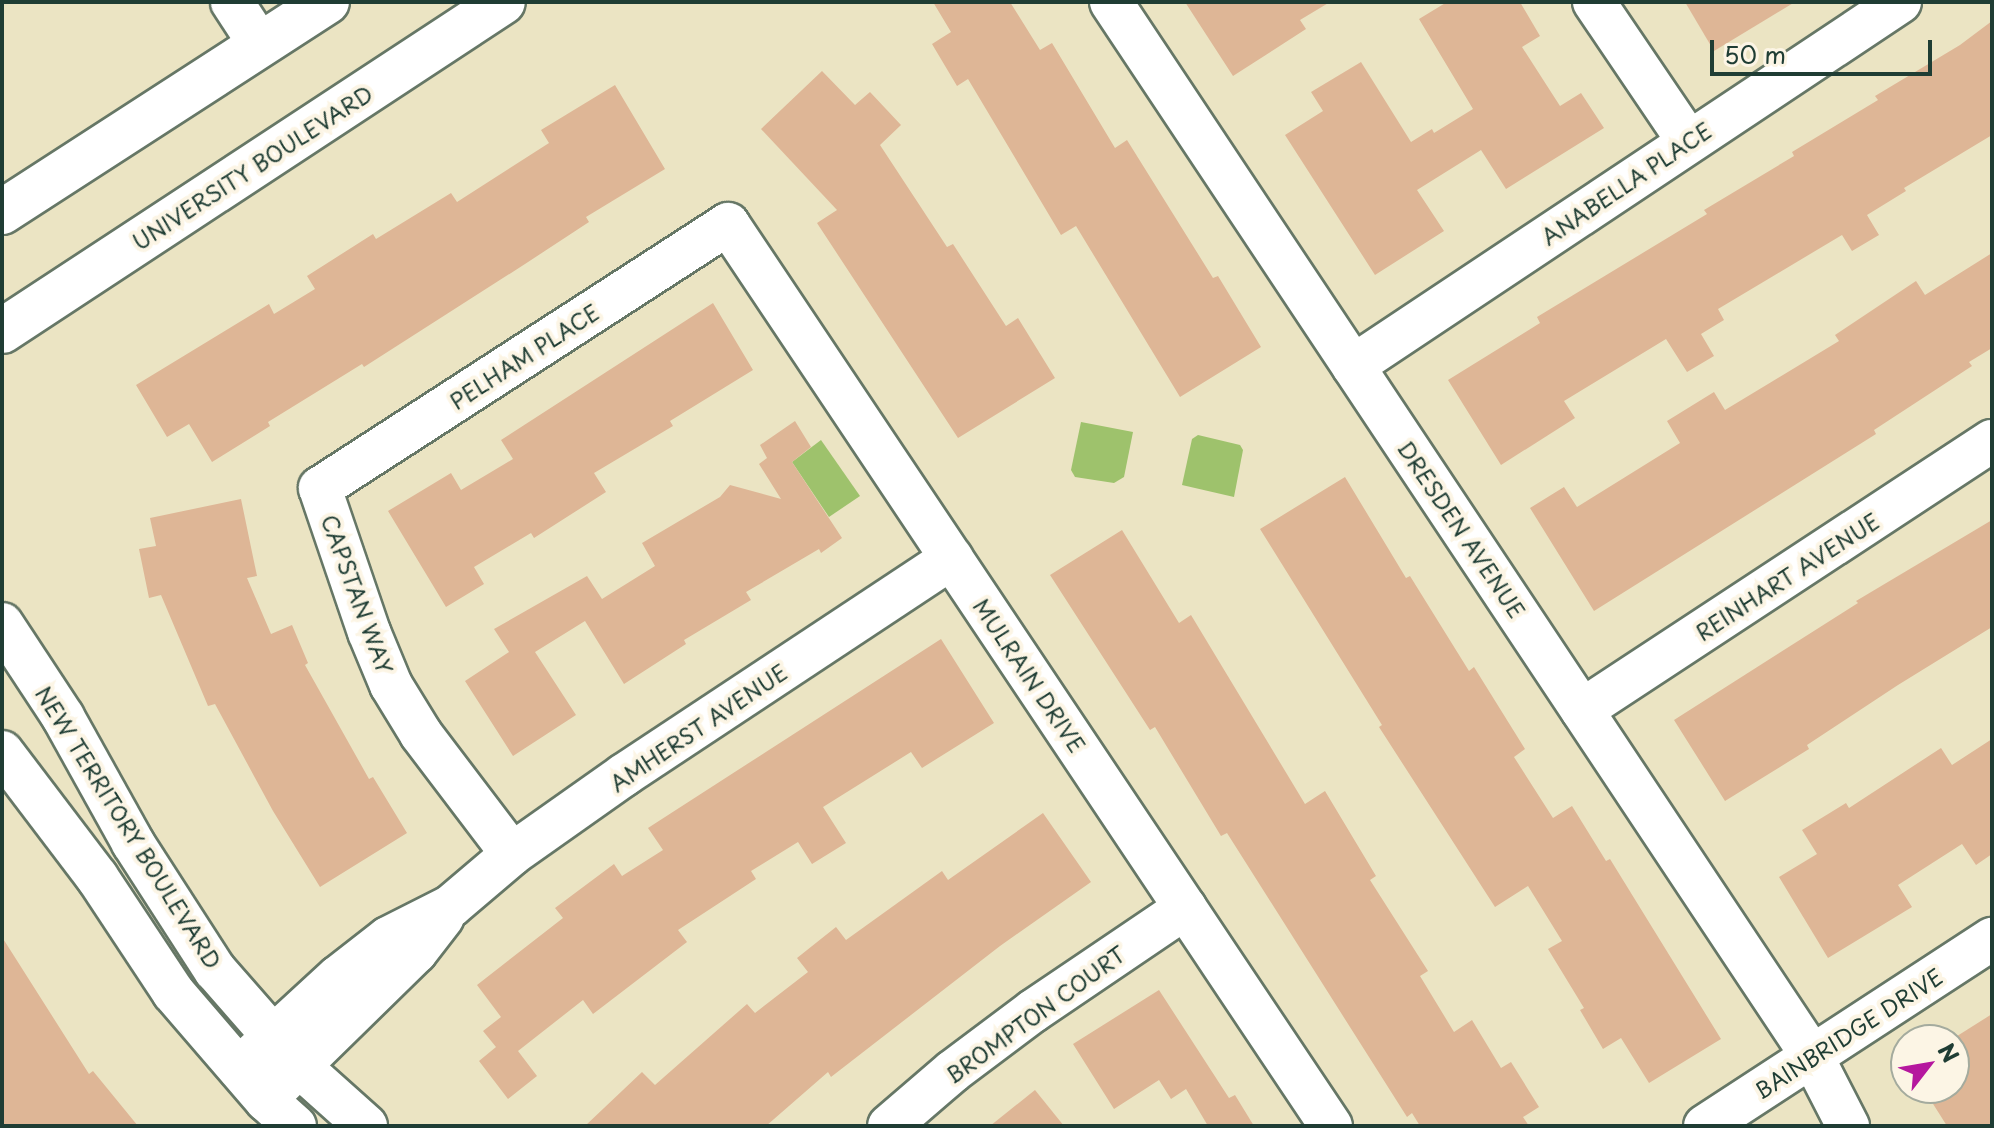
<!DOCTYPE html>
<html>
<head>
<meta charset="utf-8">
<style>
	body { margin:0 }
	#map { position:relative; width:1994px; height:1128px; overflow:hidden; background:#ebe4c3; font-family:"Playpen Sans",sans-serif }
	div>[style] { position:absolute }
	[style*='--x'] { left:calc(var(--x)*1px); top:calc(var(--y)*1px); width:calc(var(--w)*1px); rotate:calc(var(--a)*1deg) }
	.green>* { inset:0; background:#9ec26c }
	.building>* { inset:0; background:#deb696 }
	.roads { filter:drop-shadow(2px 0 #676) drop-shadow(-2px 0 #676) drop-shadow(0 2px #676) drop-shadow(0 -2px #676) }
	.minor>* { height:42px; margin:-21px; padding:0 21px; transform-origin:21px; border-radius:21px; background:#fff }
	.major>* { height:44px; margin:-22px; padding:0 22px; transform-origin:22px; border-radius:22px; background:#fff }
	span { translate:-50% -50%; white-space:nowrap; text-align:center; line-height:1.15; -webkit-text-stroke:8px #fcf5e5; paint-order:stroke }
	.street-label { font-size:22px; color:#1f3d34 }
	.frame { position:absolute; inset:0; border:4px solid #1f3d34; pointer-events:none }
	.north { position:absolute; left:1890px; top:1024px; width:80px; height:80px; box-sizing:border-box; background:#fcf5e5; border:2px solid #a4ab9e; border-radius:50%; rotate:59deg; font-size:22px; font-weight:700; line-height:32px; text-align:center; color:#1f3d34 }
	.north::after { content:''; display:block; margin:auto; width:28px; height:36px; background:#b5179e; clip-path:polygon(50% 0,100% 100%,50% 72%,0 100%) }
	.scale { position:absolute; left:1710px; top:40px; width:222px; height:36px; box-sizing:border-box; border:4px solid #1f3d34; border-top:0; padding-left:10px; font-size:24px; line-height:28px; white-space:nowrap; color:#1f3d34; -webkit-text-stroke:6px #fcf5e5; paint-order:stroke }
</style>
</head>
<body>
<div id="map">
	<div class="green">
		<div style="clip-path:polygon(1081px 422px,1133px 432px,1124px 477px,1114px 483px,1075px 477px,1071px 470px)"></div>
		<div style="clip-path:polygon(1198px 435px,1240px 445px,1243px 450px,1234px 497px,1182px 485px,1192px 439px)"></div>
		<div style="clip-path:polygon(821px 440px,860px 496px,829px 517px,792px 462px)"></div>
	</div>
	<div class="building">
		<div style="clip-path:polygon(933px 2px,1010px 2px,1040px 50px,1052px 43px,1115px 148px,1127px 140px,1213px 278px,1218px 276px,1261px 347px,1180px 397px,1076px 226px,1061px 235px,968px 79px,957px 86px,932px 44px,951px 32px)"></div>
		<div style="clip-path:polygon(1185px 2px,1330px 2px,1300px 20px,1306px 29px,1233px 76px)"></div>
		<div style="clip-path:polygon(1447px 2px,1520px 2px,1540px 36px,1522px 47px,1560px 106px,1581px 93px,1604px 128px,1506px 189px,1481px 150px,1417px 190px,1444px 231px,1375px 275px,1285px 135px,1323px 111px,1311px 92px,1361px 62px,1411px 142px,1432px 129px,1434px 133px,1473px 109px,1419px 19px)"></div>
		<div style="clip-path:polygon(1685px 2px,1795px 2px,1714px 51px)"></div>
		<div style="clip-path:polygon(1992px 21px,1992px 135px,1904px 188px,1906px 191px,1867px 215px,1879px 235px,1852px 251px,1842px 235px,1718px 309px,1724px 320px,1701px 334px,1714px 356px,1687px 372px,1666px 339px,1564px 401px,1575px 418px,1501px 465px,1448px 380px,1540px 323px,1537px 317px,1707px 214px,1704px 210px,1794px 156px,1792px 152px,1878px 100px,1875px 96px,1960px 45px)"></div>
		<div style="clip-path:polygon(822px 71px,855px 105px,870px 92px,901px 125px,880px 145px,947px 247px,953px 244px,1006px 326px,1018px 318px,1055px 378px,958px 438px,817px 223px,837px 210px,761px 129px)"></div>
		<div style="clip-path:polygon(615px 85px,665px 169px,586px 217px,589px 222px,525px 264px,364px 367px,362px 364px,268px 422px,270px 426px,212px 462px,189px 424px,167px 437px,136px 385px,269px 304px,274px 314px,315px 289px,307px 276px,373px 234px,376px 239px,451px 193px,457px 202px,549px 143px,541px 130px)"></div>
		<div style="clip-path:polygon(1992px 253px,1992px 348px,1969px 362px,1972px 366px,1874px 430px,1876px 434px,1594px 611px,1530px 508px,1564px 487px,1577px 507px,1680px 443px,1667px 421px,1714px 392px,1725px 410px,1839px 341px,1835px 335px,1916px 281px,1925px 295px)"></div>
		<div style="clip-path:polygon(713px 303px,753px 370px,670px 421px,673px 426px,594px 473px,606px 492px,534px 538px,531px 533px,474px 567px,484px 584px,446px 607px,388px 511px,451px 473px,461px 490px,513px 459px,501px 440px)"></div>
		<div style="clip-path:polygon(795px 421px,811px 447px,792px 462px,842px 538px,821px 553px,819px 549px,746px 592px,751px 600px,684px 640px,686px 644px,624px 684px,585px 621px,535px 652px,576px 715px,513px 756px,465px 681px,509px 652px,494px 629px,587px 576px,602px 599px,655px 566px,642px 543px,720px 497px,730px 485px,781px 499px,759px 464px,767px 458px,760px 445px)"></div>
		<div style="clip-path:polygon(1345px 477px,1406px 578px,1410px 576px,1469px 671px,1474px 667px,1525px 749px,1514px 757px,1553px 818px,1572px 806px,1606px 861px,1610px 859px,1721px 1039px,1649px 1083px,1621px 1038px,1603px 1049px,1580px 1010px,1584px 1008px,1548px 949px,1562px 941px,1528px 886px,1495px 907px,1379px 727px,1382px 725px,1260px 529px)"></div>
		<div style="clip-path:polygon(241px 499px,257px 576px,247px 578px,271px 634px,292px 625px,308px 663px,305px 665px,369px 779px,373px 777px,407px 833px,320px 887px,273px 811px,215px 704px,208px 706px,161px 595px,149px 598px,139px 549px,156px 546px,150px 518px)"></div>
		<div style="clip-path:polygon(1992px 520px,1992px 627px,1898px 685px,1807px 745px,1809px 749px,1725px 801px,1674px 720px,1858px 603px,1856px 601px)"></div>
		<div style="clip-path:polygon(1122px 530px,1179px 623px,1191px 615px,1305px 804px,1325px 791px,1376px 876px,1370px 880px,1428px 971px,1420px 976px,1454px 1032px,1472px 1020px,1501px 1068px,1511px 1062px,1539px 1107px,1523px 1117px,1529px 1126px,1420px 1126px,1412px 1113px,1407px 1117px,1227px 833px,1221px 836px,1155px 727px,1150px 730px,1050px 575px)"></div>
		<div style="clip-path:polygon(941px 639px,994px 723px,922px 768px,911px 752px,823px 807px,846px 843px,812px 864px,798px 842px,751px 871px,756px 879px,678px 930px,687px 942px,593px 1014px,583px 1000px,518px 1051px,537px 1076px,508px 1099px,479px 1061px,496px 1047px,483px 1031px,501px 1017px,477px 985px,563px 918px,555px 908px,614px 864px,622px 876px,663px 850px,648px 828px)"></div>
		<div style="clip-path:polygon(1992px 739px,1992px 854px,1976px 865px,1962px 844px,1898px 885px,1912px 907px,1828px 958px,1779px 877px,1817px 854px,1802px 830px,1846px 803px,1849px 808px,1941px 748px,1952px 765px)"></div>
		<div style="clip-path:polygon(1043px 813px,1091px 882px,1000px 946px,831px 1077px,828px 1072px,766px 1126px,585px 1126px,642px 1072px,655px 1085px,747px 1004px,755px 1013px,808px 972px,797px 958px,836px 927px,846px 940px,942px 871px,948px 880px)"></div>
		<div style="clip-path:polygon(2px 937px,89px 1074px,93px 1071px,138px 1126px,2px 1126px)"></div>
		<div style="clip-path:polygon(1159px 990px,1229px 1098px,1235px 1095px,1254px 1126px,1208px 1126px,1186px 1089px,1171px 1099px,1159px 1080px,1114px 1109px,1073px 1044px)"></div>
		<div style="clip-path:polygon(1992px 1014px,1992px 1126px,1947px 1126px,1923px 1088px,1954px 1088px,1954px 1038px)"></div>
		<div style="clip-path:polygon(1035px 1090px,1064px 1126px,990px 1126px)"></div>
	</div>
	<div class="roads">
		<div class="minor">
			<div style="--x:232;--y:2;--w:51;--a:56.9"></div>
			<div style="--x:1111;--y:2;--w:1266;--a:56.37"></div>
			<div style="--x:1812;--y:1056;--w:79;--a:62.8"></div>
			<div style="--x:1594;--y:2;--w:168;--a:55.9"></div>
			<div style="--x:1353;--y:366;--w:657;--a:-33.64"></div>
			<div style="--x:2;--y:624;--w:111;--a:56.7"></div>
			<div style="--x:63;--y:717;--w:144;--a:60.9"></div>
			<div style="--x:133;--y:843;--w:151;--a:57.2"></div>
			<div style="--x:215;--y:970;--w:128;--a:48.8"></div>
			<div style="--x:299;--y:1066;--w:90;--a:41.8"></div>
			<div style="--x:1582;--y:710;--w:490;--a:-33.3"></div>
			<div style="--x:2;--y:752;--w:157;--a:52.8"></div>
			<div style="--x:97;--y:877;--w:138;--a:56.5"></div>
			<div style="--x:173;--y:992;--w:143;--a:49.3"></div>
			<div style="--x:266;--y:1100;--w:39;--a:42"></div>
			<div style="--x:512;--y:854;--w:151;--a:-127.2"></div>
			<div style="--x:421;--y:734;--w:57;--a:-121.5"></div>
			<div style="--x:391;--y:685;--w:57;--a:-112.5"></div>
			<div style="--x:369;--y:632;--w:152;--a:-108.8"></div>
			<div style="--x:320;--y:488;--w:486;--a:-32.9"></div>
			<div style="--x:728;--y:224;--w:1085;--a:56.24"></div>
			<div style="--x:239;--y:1068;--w:134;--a:-42.6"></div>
			<div style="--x:338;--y:977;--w:63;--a:-38"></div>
			<div style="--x:388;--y:938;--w:71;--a:-26.9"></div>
			<div style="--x:451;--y:906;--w:80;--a:-40.4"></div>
			<div style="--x:512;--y:854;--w:137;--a:-35.2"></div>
			<div style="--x:624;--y:775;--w:393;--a:-33.5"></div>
			<div style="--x:281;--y:1084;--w:189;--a:-44.4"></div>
			<div style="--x:416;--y:952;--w:44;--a:-52.4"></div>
			<div style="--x:889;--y:1126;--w:84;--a:-40.7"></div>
			<div style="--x:953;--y:1071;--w:100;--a:-36.9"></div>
			<div style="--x:1033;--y:1011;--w:184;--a:-34.1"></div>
			<div style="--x:1705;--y:1126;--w:343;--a:-33.1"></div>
		</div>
		<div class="major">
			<div style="--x:2;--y:212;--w:387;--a:-32.9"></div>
			<div style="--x:2;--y:331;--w:599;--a:-33.29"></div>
		</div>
	</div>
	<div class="street-label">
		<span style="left:252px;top:167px;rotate:-33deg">UNIVERSITY BOULEVARD</span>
		<span style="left:1626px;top:183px;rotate:-34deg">ANABELLA PLACE</span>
		<span style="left:524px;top:356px;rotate:-33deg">PELHAM PLACE</span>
		<span style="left:1462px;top:529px;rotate:56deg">DRESDEN AVENUE</span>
		<span style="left:1787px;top:576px;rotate:-33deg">REINHART AVENUE</span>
		<span style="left:358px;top:594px;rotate:70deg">CAPSTAN WAY</span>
		<span style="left:1030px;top:675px;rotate:56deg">MULRAIN DRIVE</span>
		<span style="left:698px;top:727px;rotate:-34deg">AMHERST AVENUE</span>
		<span style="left:129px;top:827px;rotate:58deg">NEW TERRITORY BOULEVARD</span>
		<span style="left:1035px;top:1014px;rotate:-36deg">BROMPTON COURT</span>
		<span style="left:1848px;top:1033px;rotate:-33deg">BAINBRIDGE DRIVE</span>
	</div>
	<div class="frame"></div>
	<div class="north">N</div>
	<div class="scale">50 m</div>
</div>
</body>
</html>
